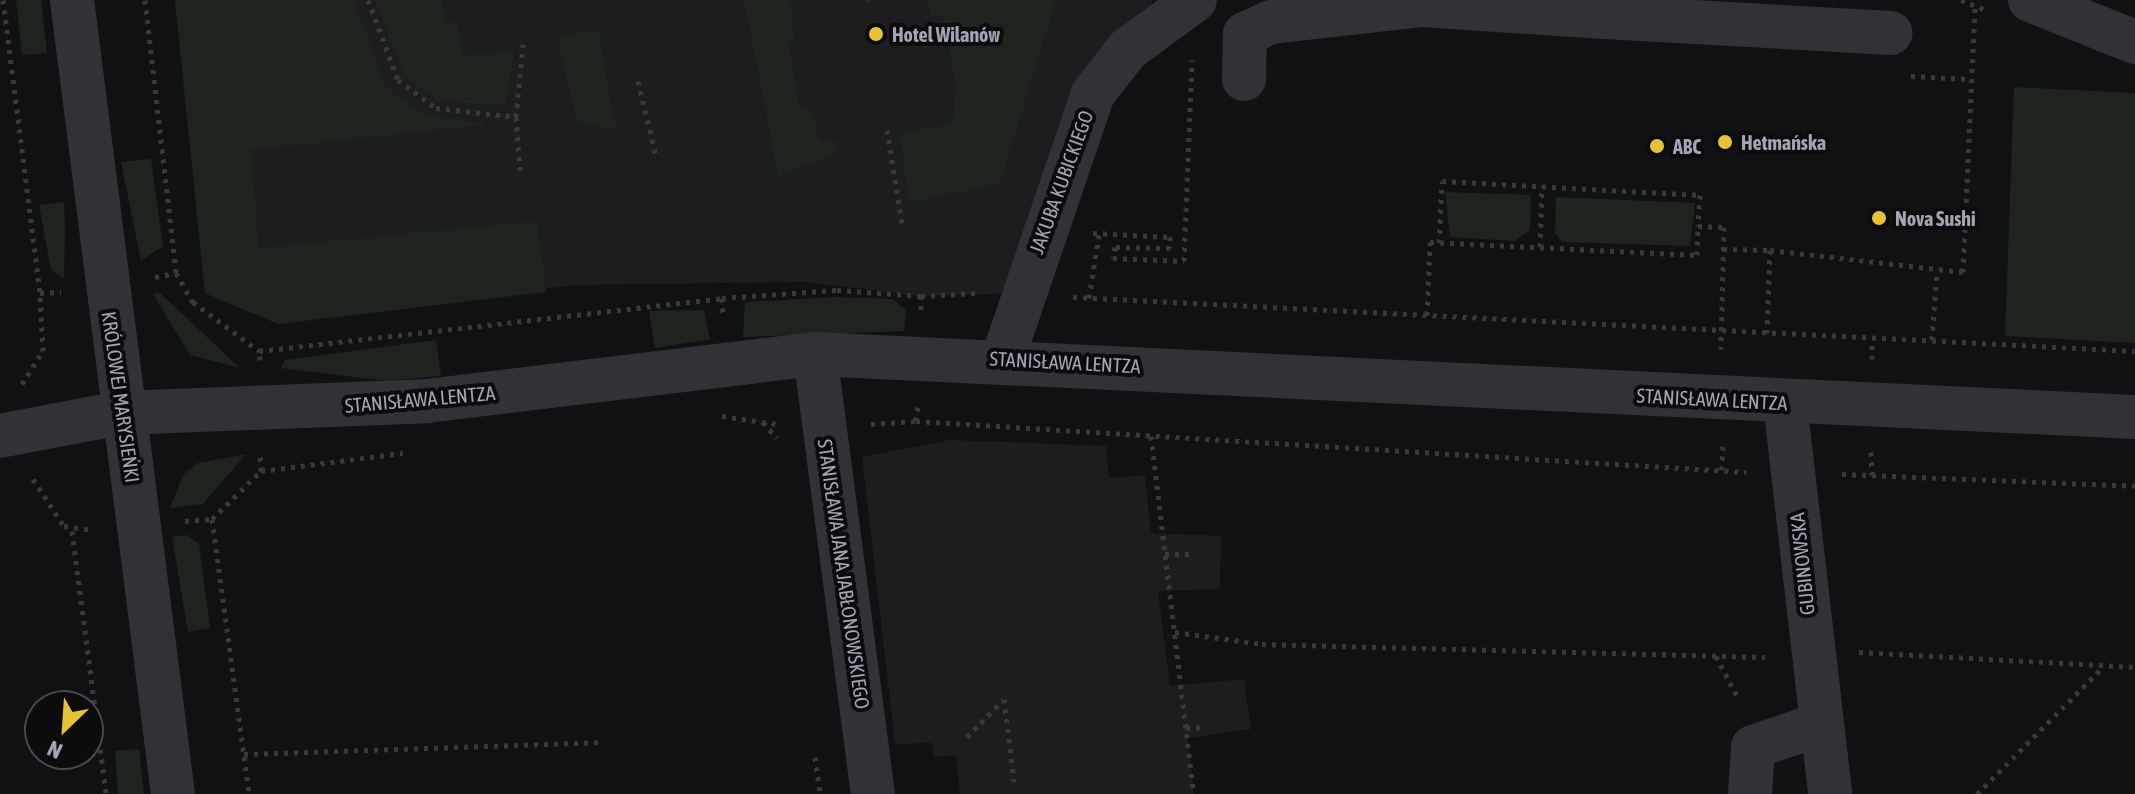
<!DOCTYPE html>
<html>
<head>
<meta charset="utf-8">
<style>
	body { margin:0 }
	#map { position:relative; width:2135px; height:794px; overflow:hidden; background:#111012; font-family:"Asap Condensed",sans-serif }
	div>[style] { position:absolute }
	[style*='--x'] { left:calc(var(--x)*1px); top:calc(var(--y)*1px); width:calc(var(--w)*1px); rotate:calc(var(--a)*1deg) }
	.built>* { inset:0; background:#1d1c1f }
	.green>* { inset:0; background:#1d241e }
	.path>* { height:5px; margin-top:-2.5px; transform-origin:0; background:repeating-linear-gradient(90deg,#38383d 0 4px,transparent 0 10px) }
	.minor>* { height:44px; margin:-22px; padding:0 22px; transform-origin:22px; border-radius:22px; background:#323236 }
	.dots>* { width:22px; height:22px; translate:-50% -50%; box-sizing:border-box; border:4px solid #0c0b0d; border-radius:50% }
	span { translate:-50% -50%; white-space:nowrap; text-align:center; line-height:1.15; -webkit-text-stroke:8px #0c0b0d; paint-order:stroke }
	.poi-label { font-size:20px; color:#a2a5b2; font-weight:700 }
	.left { translate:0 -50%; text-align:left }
	.street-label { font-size:20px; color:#a2a5b2 }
	.north { position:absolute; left:24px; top:690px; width:80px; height:80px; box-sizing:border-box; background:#0c0b0d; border:2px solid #48494f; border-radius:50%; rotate:205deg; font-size:22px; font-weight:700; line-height:32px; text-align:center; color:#a2a5b2 }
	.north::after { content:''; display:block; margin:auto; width:28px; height:36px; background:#e5c335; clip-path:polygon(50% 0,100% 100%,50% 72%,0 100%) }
</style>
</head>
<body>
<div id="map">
	<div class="built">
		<div style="clip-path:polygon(175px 0,1152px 0,1153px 28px,1127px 50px,1023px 293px,921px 296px,806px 282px,574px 285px,278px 324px,205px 293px)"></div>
		<div style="clip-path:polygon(950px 440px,1106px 446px,1109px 478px,1145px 475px,1151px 533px,1221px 536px,1220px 589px,1158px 591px,1170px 686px,1244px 679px,1251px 729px,1188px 738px,1194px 794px,960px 794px,956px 755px,934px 757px,932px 743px,895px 744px,862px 457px)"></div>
	</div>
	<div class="green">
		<div style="clip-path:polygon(16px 0,41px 0,47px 53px,22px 55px)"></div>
		<div style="clip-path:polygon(175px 0,354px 0,385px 86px,420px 113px,487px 125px,251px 150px,259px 248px,537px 221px,546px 292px,278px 324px,205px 293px)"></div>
		<div style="clip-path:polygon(375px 0,441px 0,446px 22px,457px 22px,463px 55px,514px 52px,506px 106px,439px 101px,404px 75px)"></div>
		<div style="clip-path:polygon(744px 0,801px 0,790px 2px,795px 41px,788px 43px,800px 108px,810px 107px,820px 141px,839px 140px,832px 156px,778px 176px)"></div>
		<div style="clip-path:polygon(928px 0,1056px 0,1000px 184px,909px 202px,900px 134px,953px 122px,955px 80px,943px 16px,931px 17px)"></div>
		<div style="clip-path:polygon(598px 30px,608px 86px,616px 130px,577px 122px,557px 36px)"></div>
		<div style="clip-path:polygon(2014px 87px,2135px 93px,2135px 343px,2005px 336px)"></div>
		<div style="clip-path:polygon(151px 159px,163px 246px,141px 261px,121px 162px)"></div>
		<div style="clip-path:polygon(1445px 192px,1531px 195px,1530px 230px,1515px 241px,1450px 237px)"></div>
		<div style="clip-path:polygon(1556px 197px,1695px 203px,1690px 246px,1562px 242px,1555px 233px)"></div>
		<div style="clip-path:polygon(64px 202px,65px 229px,64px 279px,51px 270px,39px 205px)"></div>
		<div style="clip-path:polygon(160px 293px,240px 368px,190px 355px,153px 294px)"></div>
		<div style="clip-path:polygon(836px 297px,893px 299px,906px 310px,904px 331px,743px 337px,745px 302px)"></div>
		<div style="clip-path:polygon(704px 310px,710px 339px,655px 348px,649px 311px)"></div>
		<div style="clip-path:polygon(436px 340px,441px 376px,386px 381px,281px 368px,285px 360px)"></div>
		<div style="clip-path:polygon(246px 454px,203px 504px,170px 508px,183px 475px,198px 463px)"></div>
		<div style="clip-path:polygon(187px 535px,199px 544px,210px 628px,188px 632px,172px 537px)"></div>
		<div style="clip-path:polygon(139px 749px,144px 794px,118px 794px,115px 751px)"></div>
	</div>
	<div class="path">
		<div style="--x:3;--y:0;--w:295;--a:82.8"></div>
		<div style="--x:145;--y:0;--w:275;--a:83.5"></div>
		<div style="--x:176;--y:273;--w:34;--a:60"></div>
		<div style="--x:193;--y:302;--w:82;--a:36.6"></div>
		<div style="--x:368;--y:0;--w:85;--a:69.4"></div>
		<div style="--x:398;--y:80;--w:47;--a:36.4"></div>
		<div style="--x:436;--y:108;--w:81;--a:6.4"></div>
		<div style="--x:516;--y:117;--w:54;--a:85.8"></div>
		<div style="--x:868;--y:0;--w:1;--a:90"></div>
		<div style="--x:1961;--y:0;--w:27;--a:22"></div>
		<div style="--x:1911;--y:76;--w:59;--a:2.9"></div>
		<div style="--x:638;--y:81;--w:77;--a:76.5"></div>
		<div style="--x:516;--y:117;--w:73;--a:-84.5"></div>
		<div style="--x:887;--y:130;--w:95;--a:80.9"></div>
		<div style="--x:1093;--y:233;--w:77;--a:3"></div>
		<div style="--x:1170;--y:237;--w:11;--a:90"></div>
		<div style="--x:1170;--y:248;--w:55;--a:-179"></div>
		<div style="--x:1115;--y:247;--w:11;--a:100"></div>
		<div style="--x:1113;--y:258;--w:71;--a:2.4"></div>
		<div style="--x:1184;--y:261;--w:201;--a:-87.7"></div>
		<div style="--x:1439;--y:243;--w:62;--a:-87.2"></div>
		<div style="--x:1442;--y:181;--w:258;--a:3.1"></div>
		<div style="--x:1700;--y:195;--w:31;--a:94"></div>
		<div style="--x:1540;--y:247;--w:61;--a:-88.1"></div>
		<div style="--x:1723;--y:249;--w:47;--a:1.2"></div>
		<div style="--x:1770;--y:250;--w:83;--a:92.1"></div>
		<div style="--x:1770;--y:250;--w:194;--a:6.5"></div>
		<div style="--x:1963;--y:272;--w:266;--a:-87.4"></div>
		<div style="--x:155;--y:277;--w:21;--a:-11"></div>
		<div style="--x:921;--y:296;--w:55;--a:-3.1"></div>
		<div style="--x:1073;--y:297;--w:1063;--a:2.91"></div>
		<div style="--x:722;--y:298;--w:19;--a:87"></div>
		<div style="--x:1089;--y:298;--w:64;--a:-81"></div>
		<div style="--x:1427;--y:315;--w:73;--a:-87.6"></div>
		<div style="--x:1430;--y:242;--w:267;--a:2.8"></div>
		<div style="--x:1697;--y:255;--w:29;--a:-88"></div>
		<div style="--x:1698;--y:226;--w:26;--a:2"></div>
		<div style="--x:1724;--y:227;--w:122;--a:91.4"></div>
		<div style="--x:1932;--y:340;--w:70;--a:-85.9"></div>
		<div style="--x:1872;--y:359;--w:19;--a:-90"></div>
		<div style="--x:260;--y:360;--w:9;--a:-96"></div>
		<div style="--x:259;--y:351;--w:466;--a:-6.5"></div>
		<div style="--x:722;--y:298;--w:115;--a:-4"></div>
		<div style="--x:837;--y:290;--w:84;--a:4.1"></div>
		<div style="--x:921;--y:296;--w:16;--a:90"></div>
		<div style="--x:22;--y:384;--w:39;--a:-58"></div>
		<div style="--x:43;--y:351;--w:58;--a:-93"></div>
		<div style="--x:40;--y:293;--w:21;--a:-3"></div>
		<div style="--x:722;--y:416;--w:55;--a:8.4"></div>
		<div style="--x:916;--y:421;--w:832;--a:3.52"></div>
		<div style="--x:763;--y:422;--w:21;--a:49"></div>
		<div style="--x:871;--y:424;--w:45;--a:-3.8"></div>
		<div style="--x:916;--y:421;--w:16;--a:-83"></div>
		<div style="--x:1151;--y:436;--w:361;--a:83.2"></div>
		<div style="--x:1871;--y:452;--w:23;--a:88"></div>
		<div style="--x:1722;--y:470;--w:26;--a:-88"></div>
		<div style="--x:261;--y:471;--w:143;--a:-7.2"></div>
		<div style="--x:1842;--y:474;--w:293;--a:2.3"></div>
		<div style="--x:33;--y:479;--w:56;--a:56.6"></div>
		<div style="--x:64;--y:526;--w:28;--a:8"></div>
		<div style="--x:212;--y:519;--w:277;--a:82.3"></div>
		<div style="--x:185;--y:521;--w:27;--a:-4"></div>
		<div style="--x:212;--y:519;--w:69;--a:-44.4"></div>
		<div style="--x:261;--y:471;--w:17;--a:-93"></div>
		<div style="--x:72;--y:531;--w:265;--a:82.6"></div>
		<div style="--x:1165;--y:554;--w:26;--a:0"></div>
		<div style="--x:1175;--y:632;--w:88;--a:7.9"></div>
		<div style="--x:1262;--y:644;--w:503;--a:1.48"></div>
		<div style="--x:1859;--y:652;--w:276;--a:3.1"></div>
		<div style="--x:1716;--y:656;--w:50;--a:62.4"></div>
		<div style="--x:1004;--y:699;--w:83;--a:83"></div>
		<div style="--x:1186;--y:728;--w:15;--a:-4"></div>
		<div style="--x:967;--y:737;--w:52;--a:-45.8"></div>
		<div style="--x:244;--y:754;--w:355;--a:-1.9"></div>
		<div style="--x:815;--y:757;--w:37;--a:82"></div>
		<div style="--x:1977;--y:794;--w:180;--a:-45.2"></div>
	</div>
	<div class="minor">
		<div style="--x:72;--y:0;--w:800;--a:82.75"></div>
		<div style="--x:2030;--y:0;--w:113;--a:21.8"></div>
		<div style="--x:1605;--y:17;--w:286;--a:3.2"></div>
		<div style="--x:1244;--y:79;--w:45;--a:-88.7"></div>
		<div style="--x:1245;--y:34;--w:29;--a:-25"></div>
		<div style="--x:1271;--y:22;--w:153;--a:-6.4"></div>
		<div style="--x:1423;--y:5;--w:182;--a:3.8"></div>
		<div style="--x:1605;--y:17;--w:17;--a:-83"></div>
		<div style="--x:815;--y:354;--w:444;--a:82.5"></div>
		<div style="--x:1003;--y:358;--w:279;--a:-71.2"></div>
		<div style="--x:1093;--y:94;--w:56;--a:-52.3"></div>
		<div style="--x:1127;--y:50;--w:84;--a:-36.3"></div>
		<div style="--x:1785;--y:403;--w:394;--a:83.4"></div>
		<div style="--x:0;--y:436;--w:123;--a:-10.8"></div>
		<div style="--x:121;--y:413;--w:306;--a:-2.2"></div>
		<div style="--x:427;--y:401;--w:391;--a:-6.9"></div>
		<div style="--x:815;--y:354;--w:1322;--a:2.73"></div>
		<div style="--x:1750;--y:794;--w:47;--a:-86.3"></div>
		<div style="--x:1753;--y:747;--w:72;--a:-18.7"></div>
	</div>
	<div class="dots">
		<div style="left:876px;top:34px;background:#e5c335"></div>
		<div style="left:1725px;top:142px;background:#e5c335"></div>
		<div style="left:1657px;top:146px;background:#e5c335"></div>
		<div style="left:1879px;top:218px;background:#e5c335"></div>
	</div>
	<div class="poi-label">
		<span class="left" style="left:892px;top:34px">Hotel Wilanów</span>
		<span class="left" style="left:1741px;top:142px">Hetmańska</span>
		<span class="left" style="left:1673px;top:146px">ABC</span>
		<span class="left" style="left:1895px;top:218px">Nova Sushi</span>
	</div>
	<div class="street-label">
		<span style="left:1061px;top:182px;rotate:-70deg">JAKUBA KUBICKIEGO</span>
		<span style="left:1065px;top:362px;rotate:3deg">STANISŁAWA LENTZA</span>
		<span style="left:121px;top:397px;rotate:82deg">KRÓLOWEJ MARYSIEŃKI</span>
		<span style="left:420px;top:399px;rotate:-5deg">STANISŁAWA LENTZA</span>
		<span style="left:1712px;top:399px;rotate:3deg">STANISŁAWA LENTZA</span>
		<span style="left:1802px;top:564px;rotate:-96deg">GUBINOWSKA</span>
		<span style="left:844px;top:574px;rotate:82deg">STANISŁAWA JANA JABŁONOWSKIEGO</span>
	</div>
	<div class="north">N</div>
</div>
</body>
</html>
